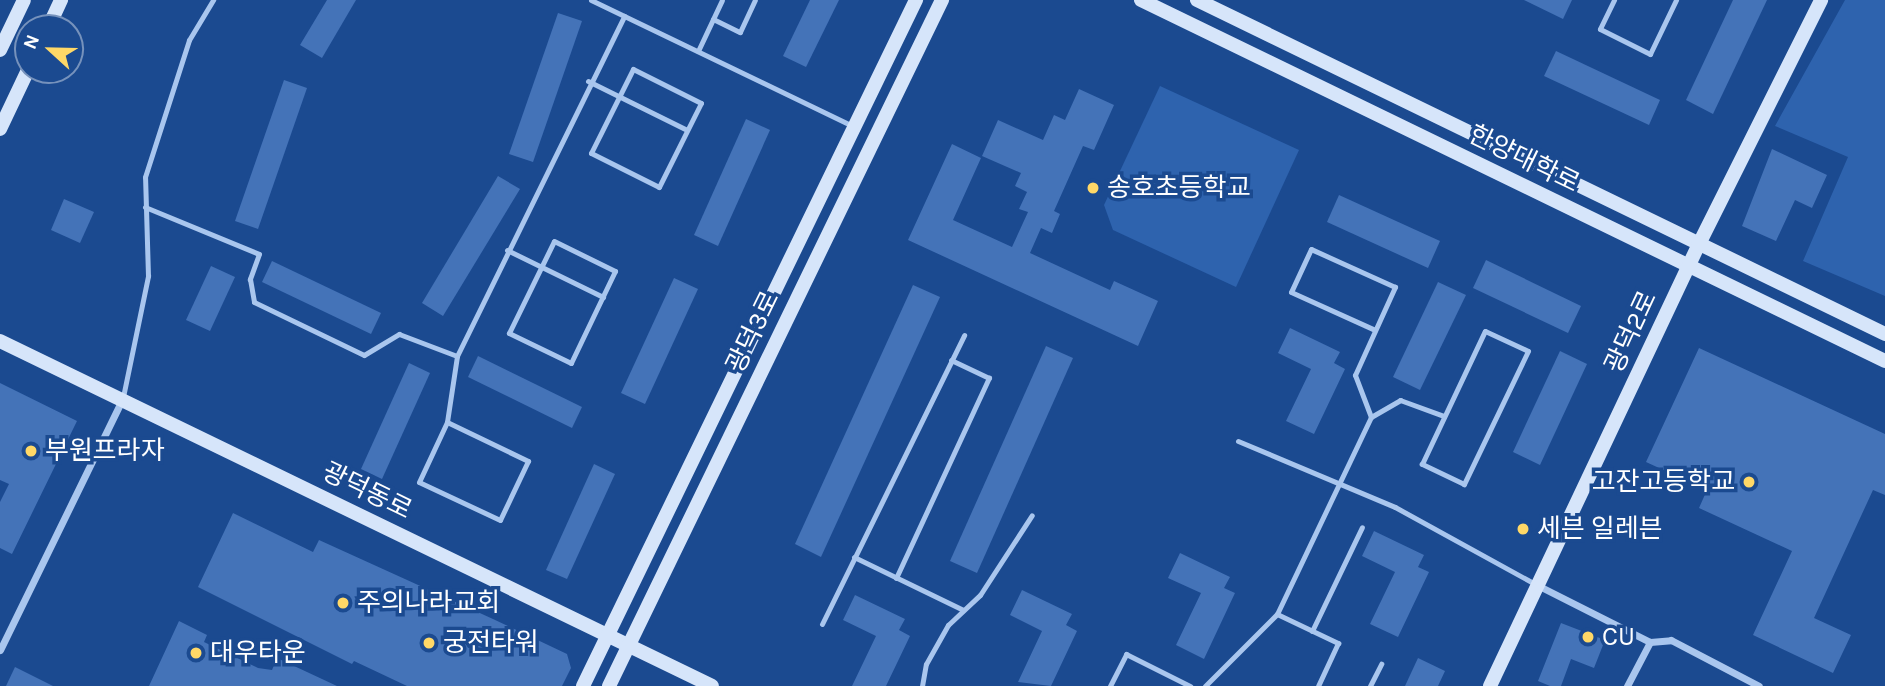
<!DOCTYPE html>
<html>
<head>
<meta charset="utf-8">
<style>
	body { margin:0 }
	#map { position:relative; width:1885px; height:686px; overflow:hidden; background:#1b4a90; font-family:Karla,"Noto Sans KR",sans-serif }
	div>[style] { position:absolute }
	[style*='--x'] { left:calc(var(--x)*1px); top:calc(var(--y)*1px); width:calc(var(--w)*1px); rotate:calc(var(--a)*1deg) }
	.green>* { inset:0; background:#2e63ae }
	.building>* { inset:0; background:#4473b8 }
	.lane>* { height:5px; margin:-2.5px; padding:0 2.5px; transform-origin:2.5px; border-radius:2.5px; background:#a9c6ee }
	.street>* { height:7px; margin:-3.5px; padding:0 3.5px; transform-origin:3.5px; border-radius:3.5px; background:#a9c6ee }
	.secondary>* { height:14px; margin:-7px; padding:0 7px; transform-origin:7px; border-radius:7px; background:#d6e5fa }
	.dots>* { width:19px; height:19px; translate:-50% -50%; box-sizing:border-box; border:4px solid #1b4a90; border-radius:50% }
	span { translate:-50% -50%; white-space:nowrap; text-align:center; line-height:1.15; -webkit-text-stroke:7px #1b4a90; paint-order:stroke }
	.street-label { font-size:26px; color:#fff }
	.poi-label { font-size:26px; color:#fff }
	.left { translate:0 -50%; text-align:left }
	.right { translate:-100% -50%; text-align:right }
	.north { position:absolute; left:14px; top:14px; width:70px; height:70px; box-sizing:border-box; background:#1b4a90; border:2px solid #7692bc; border-radius:50%; rotate:292deg; font-size:19px; font-weight:700; line-height:28px; text-align:center; color:#fff }
	.north::after { content:''; display:block; margin:auto; width:24px; height:32px; background:#ffd867; clip-path:polygon(50% 0,100% 100%,50% 72%,0 100%) }
</style>
</head>
<body>
<div id="map">
	<div class="green">
		<div style="clip-path:polygon(1845px 0,1885px 0,1885px 296px,1803px 261px,1848px 157px,1775px 126px)"></div>
		<div style="clip-path:polygon(1160px 86px,1299px 150px,1236px 287px,1113px 230px,1104px 205px)"></div>
	</div>
	<div class="building">
		<div style="clip-path:polygon(327px 0,356px 0,322px 58px,300px 45px)"></div>
		<div style="clip-path:polygon(810px 0,839px 0,806px 67px,783px 56px)"></div>
		<div style="clip-path:polygon(1524px 0,1572px 0,1563px 19px)"></div>
		<div style="clip-path:polygon(1733px 0,1767px 0,1713px 114px,1686px 100px)"></div>
		<div style="clip-path:polygon(558px 13px,582px 21px,533px 162px,509px 154px)"></div>
		<div style="clip-path:polygon(1556px 51px,1660px 100px,1649px 125px,1544px 76px)"></div>
		<div style="clip-path:polygon(284px 80px,307px 88px,258px 229px,235px 221px)"></div>
		<div style="clip-path:polygon(1079px 89px,1114px 105px,1094px 150px,1083px 146px,1054px 211px,1060px 214px,1052px 233px,1041px 228px,1030px 253px,1110px 290px,1114px 281px,1158px 301px,1138px 346px,908px 240px,952px 144px,981px 158px,953px 220px,1012px 247px,1028px 212px,1019px 209px,1027px 192px,1015px 186px,1021px 173px,982px 156px,998px 120px,1043px 140px,1054px 115px,1065px 120px)"></div>
		<div style="clip-path:polygon(746px 119px,770px 130px,718px 246px,694px 235px)"></div>
		<div style="clip-path:polygon(1772px 149px,1827px 175px,1812px 208px,1795px 200px,1776px 241px,1742px 226px)"></div>
		<div style="clip-path:polygon(498px 176px,520px 189px,443px 316px,422px 303px)"></div>
		<div style="clip-path:polygon(1339px 195px,1440px 241px,1428px 268px,1327px 222px)"></div>
		<div style="clip-path:polygon(64px 199px,94px 212px,80px 243px,51px 230px)"></div>
		<div style="clip-path:polygon(1486px 260px,1581px 306px,1568px 333px,1473px 288px)"></div>
		<div style="clip-path:polygon(272px 261px,381px 313px,371px 334px,262px 282px)"></div>
		<div style="clip-path:polygon(211px 266px,235px 277px,210px 331px,186px 320px)"></div>
		<div style="clip-path:polygon(674px 278px,698px 289px,645px 404px,621px 393px)"></div>
		<div style="clip-path:polygon(1438px 282px,1466px 295px,1420px 390px,1393px 377px)"></div>
		<div style="clip-path:polygon(913px 285px,940px 297px,821px 557px,795px 544px)"></div>
		<div style="clip-path:polygon(1290px 328px,1340px 352px,1334px 363px,1345px 369px,1314px 434px,1286px 421px,1311px 369px,1278px 353px)"></div>
		<div style="clip-path:polygon(1046px 346px,1073px 358px,977px 573px,950px 561px)"></div>
		<div style="clip-path:polygon(1699px 348px,1885px 434px,1885px 495px,1873px 490px,1814px 618px,1851px 635px,1833px 673px,1753px 635px,1792px 551px,1699px 508px,1707px 490px,1646px 462px)"></div>
		<div style="clip-path:polygon(1560px 351px,1587px 364px,1540px 465px,1513px 452px)"></div>
		<div style="clip-path:polygon(478px 356px,582px 407px,572px 428px,468px 377px)"></div>
		<div style="clip-path:polygon(409px 363px,430px 373px,382px 479px,361px 469px)"></div>
		<div style="clip-path:polygon(0 383px,77px 421px,12px 554px,0 548px,0 502px,9px 484px,0 480px)"></div>
		<div style="clip-path:polygon(594px 464px,615px 474px,567px 579px,546px 570px)"></div>
		<div style="clip-path:polygon(233px 513px,313px 552px,319px 540px,493px 619px,567px 654px,571px 668px,562px 686px,407px 686px,354px 661px,352px 664px,198px 587px)"></div>
		<div style="clip-path:polygon(1374px 531px,1424px 555px,1418px 567px,1429px 572px,1398px 637px,1370px 624px,1395px 572px,1362px 556px)"></div>
		<div style="clip-path:polygon(1180px 553px,1230px 577px,1224px 588px,1235px 593px,1204px 659px,1176px 645px,1201px 593px,1168px 578px)"></div>
		<div style="clip-path:polygon(1022px 590px,1072px 614px,1066px 625px,1077px 631px,1051px 686px,1018px 682px,1042px 631px,1010px 615px)"></div>
		<div style="clip-path:polygon(855px 595px,905px 619px,899px 630px,910px 636px,886px 686px,852px 686px,876px 636px,843px 620px)"></div>
		<div style="clip-path:polygon(179px 621px,207px 635px,204px 642px,258px 668px,272px 670px,277px 658px,337px 686px,149px 686px)"></div>
		<div style="clip-path:polygon(1561px 623px,1605px 640px,1594px 668px,1571px 659px,1561px 686px,1550px 686px,1538px 681px)"></div>
		<div style="clip-path:polygon(1418px 658px,1445px 671px,1438px 686px,1405px 686px)"></div>
		<div style="clip-path:polygon(15px 667px,53px 686px,6px 686px)"></div>
	</div>
	<div class="lane">
		<div style="--x:591;--y:0;--w:291;--a:25.7"></div>
		<div style="--x:1614;--y:0;--w:32;--a:116"></div>
		<div style="--x:1600;--y:29;--w:56;--a:26.6"></div>
		<div style="--x:1650;--y:54;--w:60;--a:-64.3"></div>
		<div style="--x:713;--y:19;--w:30;--a:26"></div>
		<div style="--x:740;--y:32;--w:35;--a:-65"></div>
		<div style="--x:698;--y:51;--w:56;--a:-64.8"></div>
		<div style="--x:633;--y:69;--w:76;--a:26.6"></div>
		<div style="--x:701;--y:103;--w:94;--a:116.6"></div>
		<div style="--x:659;--y:187;--w:76;--a:-153.4"></div>
		<div style="--x:591;--y:153;--w:94;--a:-63.4"></div>
		<div style="--x:588;--y:81;--w:110;--a:26.3"></div>
		<div style="--x:145;--y:207;--w:123;--a:22.4"></div>
		<div style="--x:259;--y:254;--w:27;--a:110"></div>
		<div style="--x:250;--y:279;--w:23;--a:80"></div>
		<div style="--x:254;--y:302;--w:122;--a:25.7"></div>
		<div style="--x:364;--y:355;--w:41;--a:-31"></div>
		<div style="--x:399;--y:334;--w:62;--a:20.8"></div>
		<div style="--x:457;--y:356;--w:379;--a:-63.8"></div>
		<div style="--x:554;--y:241;--w:68;--a:26.2"></div>
		<div style="--x:615;--y:271;--w:102;--a:115.6"></div>
		<div style="--x:571;--y:363;--w:69;--a:-154.2"></div>
		<div style="--x:509;--y:333;--w:102;--a:-63.9"></div>
		<div style="--x:507;--y:250;--w:107;--a:26.1"></div>
		<div style="--x:1485;--y:331;--w:47;--a:24.9"></div>
		<div style="--x:1528;--y:351;--w:148;--a:115.7"></div>
		<div style="--x:1464;--y:484;--w:47;--a:-154.5"></div>
		<div style="--x:1422;--y:464;--w:147;--a:-64.7"></div>
		<div style="--x:123;--y:397;--w:124;--a:-78.3"></div>
		<div style="--x:148;--y:276;--w:99;--a:-91.7"></div>
		<div style="--x:145;--y:177;--w:144;--a:-72.2"></div>
		<div style="--x:189;--y:40;--w:47;--a:-59"></div>
		<div style="--x:1371;--y:417;--w:45;--a:-110.9"></div>
		<div style="--x:1355;--y:375;--w:97;--a:-65.6"></div>
		<div style="--x:1395;--y:287;--w:92;--a:-155.7"></div>
		<div style="--x:1311;--y:249;--w:47;--a:114.9"></div>
		<div style="--x:1291;--y:292;--w:92;--a:24.3"></div>
		<div style="--x:447;--y:422;--w:90;--a:25.7"></div>
		<div style="--x:528;--y:461;--w:65;--a:115.4"></div>
		<div style="--x:500;--y:520;--w:89;--a:-154.9"></div>
		<div style="--x:419;--y:482;--w:66;--a:-65"></div>
		<div style="--x:447;--y:422;--w:67;--a:-81.4"></div>
		<div style="--x:1238;--y:441;--w:170;--a:22.8"></div>
		<div style="--x:1395;--y:507;--w:162;--a:28.8"></div>
		<div style="--x:854;--y:557;--w:121;--a:25.9"></div>
		<div style="--x:896;--y:578;--w:221;--a:-65.1"></div>
		<div style="--x:989;--y:378;--w:42;--a:-154.7"></div>
		<div style="--x:1277;--y:614;--w:68;--a:25.4"></div>
		<div style="--x:1338;--y:643;--w:47;--a:114.9"></div>
		<div style="--x:822;--y:624;--w:322;--a:-63.8"></div>
		<div style="--x:1312;--y:631;--w:115;--a:-64.3"></div>
		<div style="--x:922;--y:686;--w:22;--a:-80"></div>
		<div style="--x:926;--y:664;--w:45;--a:-60.6"></div>
		<div style="--x:948;--y:625;--w:44;--a:-43.2"></div>
		<div style="--x:980;--y:595;--w:95;--a:-57"></div>
		<div style="--x:1110;--y:686;--w:36;--a:-63"></div>
		<div style="--x:1126;--y:654;--w:72;--a:26.6"></div>
		<div style="--x:1205;--y:686;--w:102;--a:-45"></div>
		<div style="--x:1277;--y:614;--w:218;--a:-64.5"></div>
		<div style="--x:1371;--y:417;--w:34;--a:-30"></div>
		<div style="--x:1400;--y:400;--w:47;--a:20"></div>
		<div style="--x:1370;--y:686;--w:25;--a:-63"></div>
	</div>
	<div class="street">
		<div style="--x:1539;--y:586;--w:124;--a:26.8"></div>
		<div style="--x:1650;--y:642;--w:50;--a:117.6"></div>
		<div style="--x:1650;--y:642;--w:21;--a:-5"></div>
		<div style="--x:1671;--y:640;--w:99;--a:27.6"></div>
		<div style="--x:0;--y:650;--w:278;--a:-64"></div>
	</div>
	<div class="secondary">
		<div style="--x:1141;--y:0;--w:827;--a:25.88"></div>
		<div style="--x:1197;--y:0;--w:765;--a:25.89"></div>
		<div style="--x:48;--y:28;--w:31;--a:-65"></div>
		<div style="--x:0;--y:50;--w:55;--a:-64.4"></div>
		<div style="--x:0;--y:129;--w:65;--a:-64.6"></div>
		<div style="--x:0;--y:341;--w:791;--a:25.85"></div>
		<div style="--x:583;--y:686;--w:763;--a:-64.11"></div>
		<div style="--x:609;--y:686;--w:763;--a:-64.11"></div>
		<div style="--x:1490;--y:686;--w:487;--a:-64.7"></div>
		<div style="--x:1698;--y:246;--w:275;--a:-63.4"></div>
	</div>
	<div class="dots">
		<div style="left:1093px;top:188px;background:#ffd867"></div>
		<div style="left:31px;top:451px;background:#ffd867"></div>
		<div style="left:1749px;top:482px;background:#ffd867"></div>
		<div style="left:1523px;top:529px;background:#ffd867"></div>
		<div style="left:343px;top:603px;background:#ffd867"></div>
		<div style="left:1588px;top:637px;background:#ffd867"></div>
		<div style="left:429px;top:643px;background:#ffd867"></div>
		<div style="left:196px;top:653px;background:#ffd867"></div>
	</div>
	<div class="street-label">
		<span style="left:1524px;top:159px;rotate:26deg">한양대학로</span>
		<span style="left:753px;top:332px;rotate:-64deg">광덕3로</span>
		<span style="left:1631px;top:332px;rotate:-65deg">광덕2로</span>
		<span style="left:367px;top:491px;rotate:26deg">광덕동로</span>
	</div>
	<div class="poi-label">
		<span class="left" style="left:1107px;top:188px">송호초등학교</span>
		<span class="left" style="left:45px;top:451px">부원프라자</span>
		<span class="right" style="left:1735px;top:482px">고잔고등학교</span>
		<span class="left" style="left:1537px;top:529px">세븐 일레븐</span>
		<span class="left" style="left:357px;top:603px">주의나라교회</span>
		<span class="left" style="left:1602px;top:637px">CU</span>
		<span class="left" style="left:443px;top:643px">궁전타워</span>
		<span class="left" style="left:210px;top:653px">대우타운</span>
	</div>
	<div class="north">N</div>
</div>
</body>
</html>
